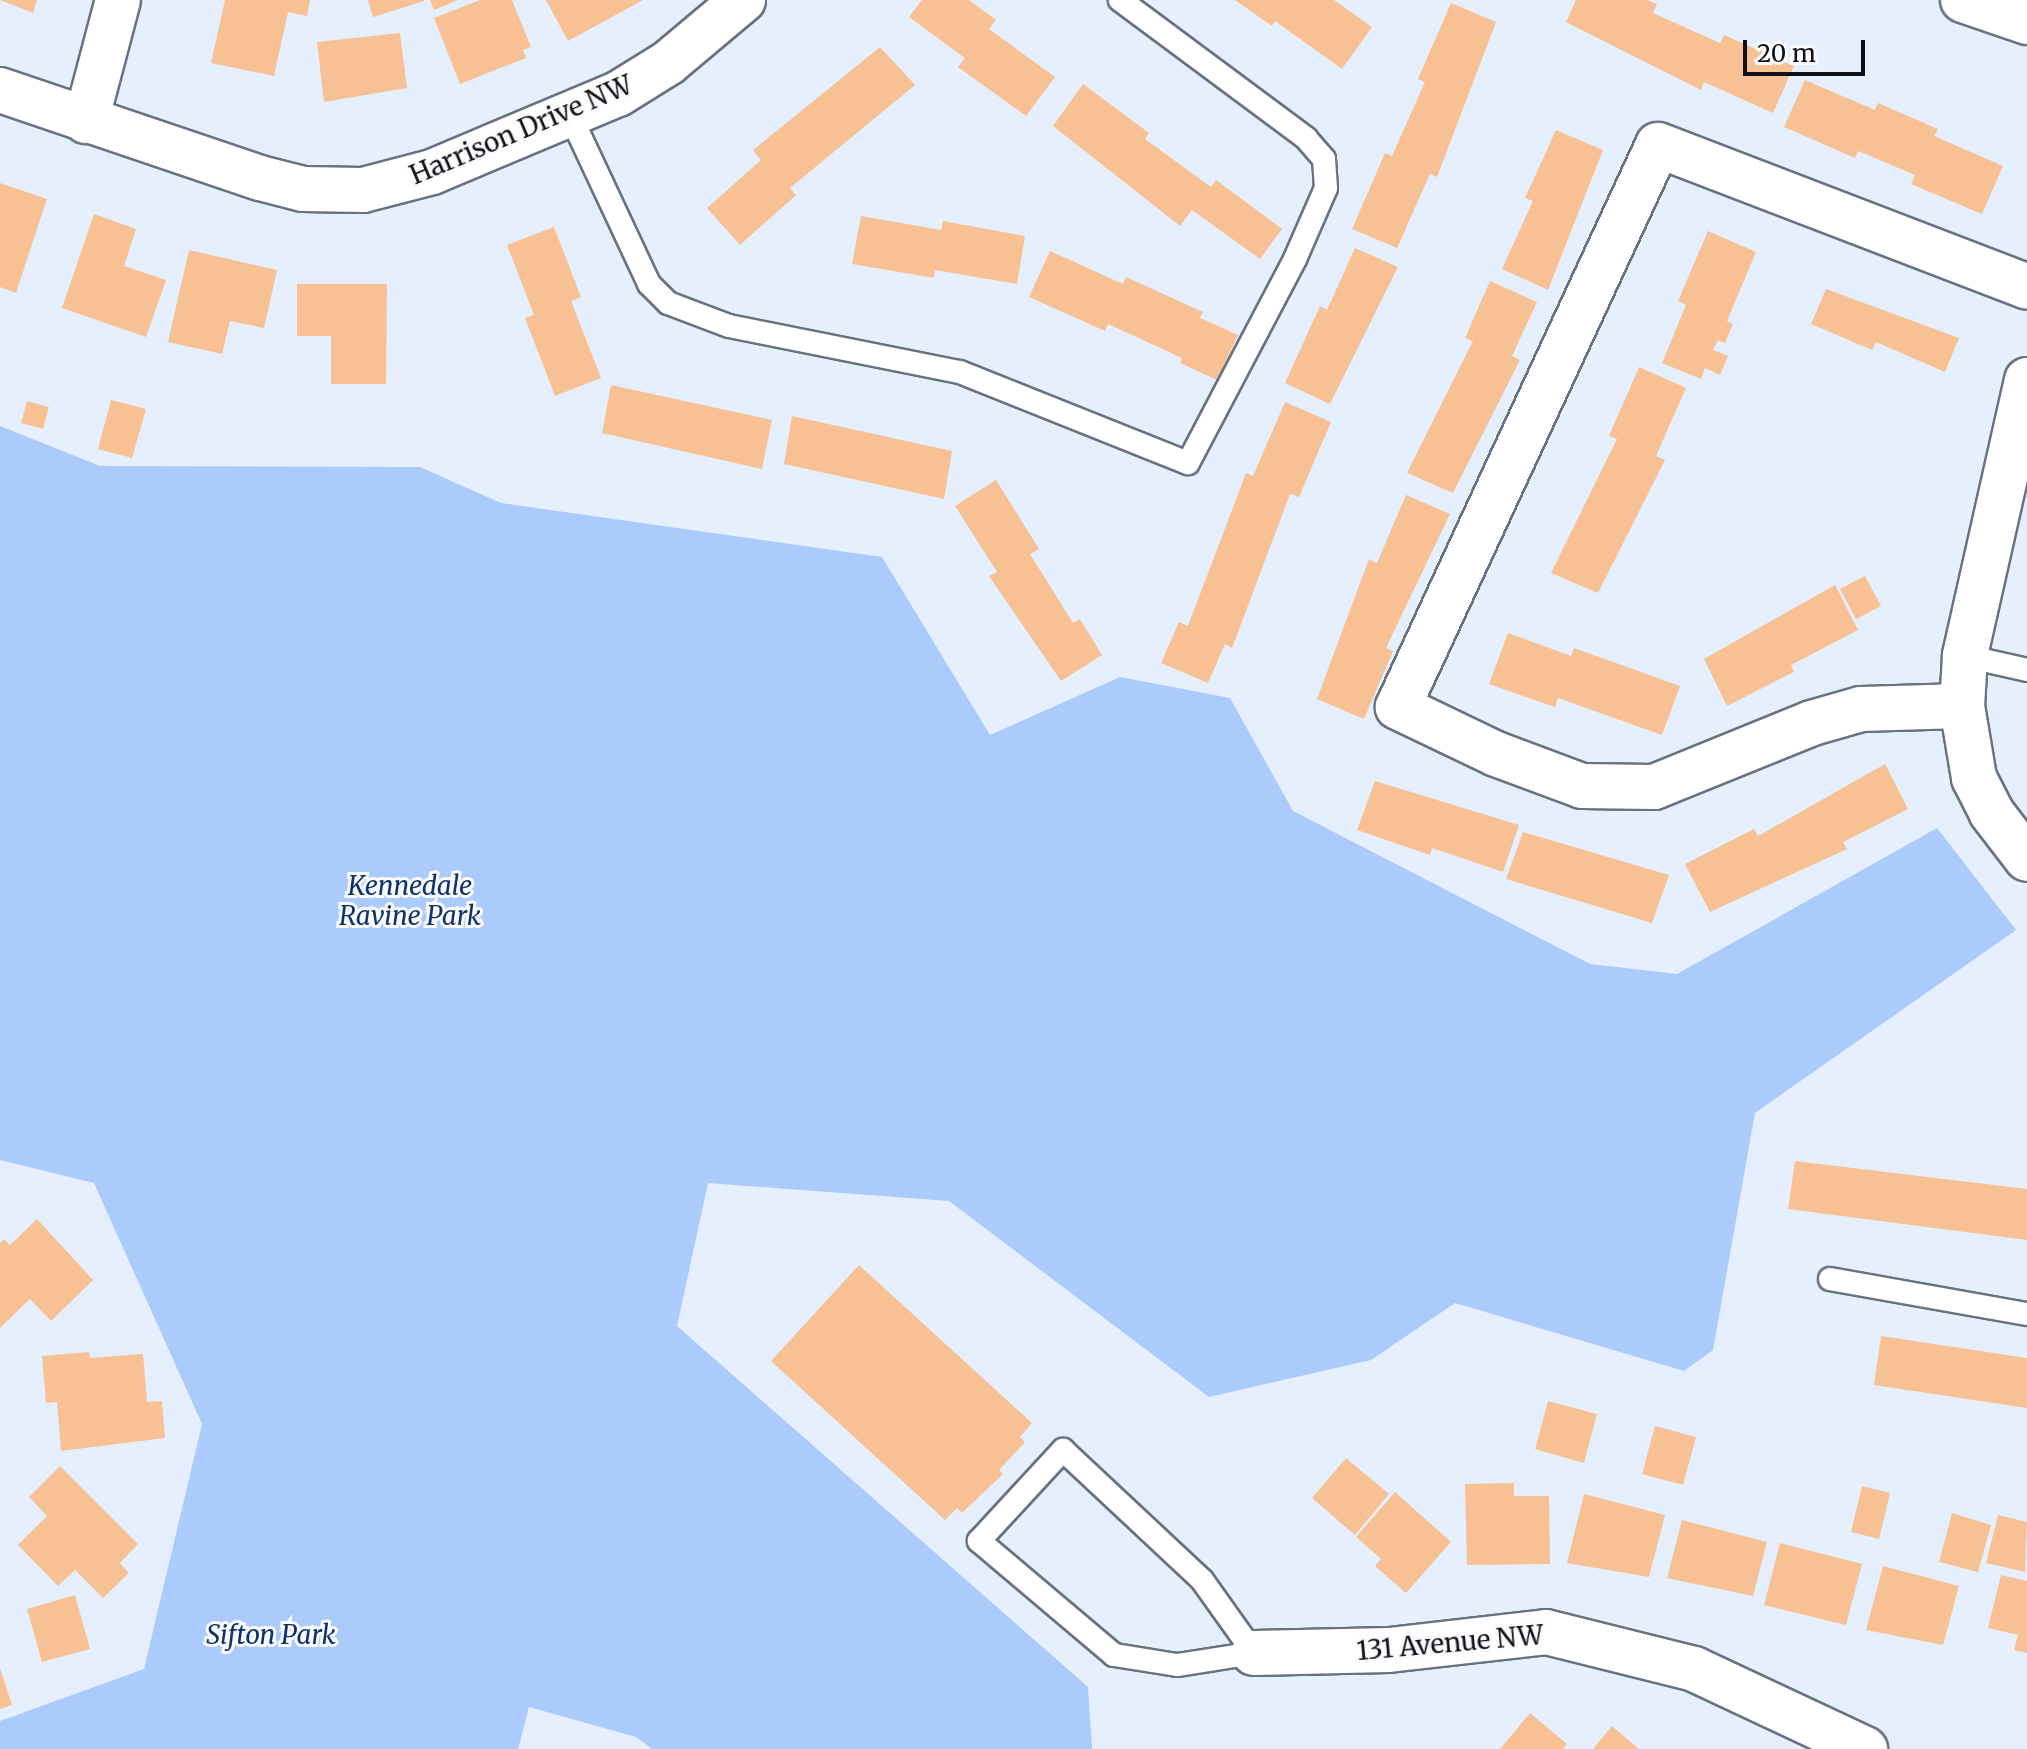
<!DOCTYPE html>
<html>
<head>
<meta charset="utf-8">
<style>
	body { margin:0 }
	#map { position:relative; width:2027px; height:1749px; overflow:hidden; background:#e6effd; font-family:Merriweather,serif }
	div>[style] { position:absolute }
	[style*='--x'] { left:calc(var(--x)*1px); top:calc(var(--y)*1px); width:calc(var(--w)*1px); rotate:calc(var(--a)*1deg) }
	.green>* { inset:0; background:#abcbfc }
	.building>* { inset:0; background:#f7c194 }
	.roads { filter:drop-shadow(2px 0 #687281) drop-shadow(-2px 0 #687281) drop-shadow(0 2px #687281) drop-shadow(0 -2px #687281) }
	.lane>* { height:22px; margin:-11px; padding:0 11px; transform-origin:11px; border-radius:11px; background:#fff }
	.street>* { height:44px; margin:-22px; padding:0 22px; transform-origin:22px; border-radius:22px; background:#fff }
	.secondary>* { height:44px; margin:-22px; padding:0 22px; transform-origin:22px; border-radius:22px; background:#fff }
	span { translate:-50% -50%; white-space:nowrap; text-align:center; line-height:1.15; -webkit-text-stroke:6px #fbfbfb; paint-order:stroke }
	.street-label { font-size:26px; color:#0e1218 }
	.park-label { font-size:26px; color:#0d336d; font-style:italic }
	.scale { position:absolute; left:1743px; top:40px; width:122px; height:36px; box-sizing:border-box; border:4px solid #0e1218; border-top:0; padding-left:10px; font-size:24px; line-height:28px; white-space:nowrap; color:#0e1218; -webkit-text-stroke:6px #fbfbfb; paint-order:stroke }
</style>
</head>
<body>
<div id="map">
	<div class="green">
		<div style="clip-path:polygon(0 426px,100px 466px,420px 467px,501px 503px,882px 557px,990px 735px,1120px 677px,1230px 698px,1293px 811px,1590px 964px,1677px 974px,1937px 828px,2016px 930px,1755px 1113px,1713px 1350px,1684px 1371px,1455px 1303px,1371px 1360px,1209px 1397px,949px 1201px,708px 1183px,677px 1326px,1088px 1687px,1092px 1749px,652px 1749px,636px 1737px,529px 1707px,518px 1749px,0 1749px,0 1721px,144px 1669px,202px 1424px,94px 1183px,0 1160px)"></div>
	</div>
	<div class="building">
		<div style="clip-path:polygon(0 0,37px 0,33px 13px)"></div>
		<div style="clip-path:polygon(225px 0,310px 0,307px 16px,288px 12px,274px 76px,211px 63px)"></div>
		<div style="clip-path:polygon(368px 0,424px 0,424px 1px,373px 17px)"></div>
		<div style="clip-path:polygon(430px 0,458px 0,434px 10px)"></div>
		<div style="clip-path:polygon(480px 0,512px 0,531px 47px,523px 50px,526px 58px,460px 84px,434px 18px)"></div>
		<div style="clip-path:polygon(546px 0,643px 0,568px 41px)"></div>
		<div style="clip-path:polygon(922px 0,969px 0,996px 20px,989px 29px,1055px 77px,1026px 116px,958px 67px,965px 58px,909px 17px)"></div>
		<div style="clip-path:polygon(1235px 0,1334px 0,1372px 27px,1342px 69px,1275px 21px,1272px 26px)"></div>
		<div style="clip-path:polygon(1576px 0,1647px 0,1657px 4px,1653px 13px,1720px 43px,1724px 35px,1794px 66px,1773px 113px,1704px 82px,1701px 90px,1566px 22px)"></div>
		<div style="clip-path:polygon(1451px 3px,1496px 22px,1437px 177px,1430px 174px,1397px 248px,1352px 229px,1385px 153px,1392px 156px,1425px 82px,1418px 79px)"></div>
		<div style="clip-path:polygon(400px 33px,407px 88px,324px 102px,317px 42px)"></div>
		<div style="clip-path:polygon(880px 47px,915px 85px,790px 188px,796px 195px,740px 245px,707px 208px,761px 160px,753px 150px)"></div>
		<div style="clip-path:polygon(1805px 80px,1875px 110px,1878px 103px,1938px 129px,1934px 136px,2003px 166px,1982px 214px,1911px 184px,1915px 175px,1858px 151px,1855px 158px,1784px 127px)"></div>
		<div style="clip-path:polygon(1083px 84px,1149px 133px,1145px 139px,1211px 187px,1216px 180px,1282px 229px,1260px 259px,1192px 210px,1180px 226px,1053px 126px)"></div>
		<div style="clip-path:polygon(1556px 130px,1603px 150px,1548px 290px,1502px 269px,1533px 201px,1525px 198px)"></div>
		<div style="clip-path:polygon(0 183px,47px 199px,16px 293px,0 287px)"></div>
		<div style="clip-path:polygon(94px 214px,136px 229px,124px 266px,166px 280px,146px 337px,62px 308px)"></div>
		<div style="clip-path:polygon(861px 216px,941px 230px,943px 221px,1025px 236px,1017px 284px,935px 270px,934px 278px,852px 264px)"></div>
		<div style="clip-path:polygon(554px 227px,581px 297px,571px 301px,601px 378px,555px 396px,525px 318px,534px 315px,507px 245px)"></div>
		<div style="clip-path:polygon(1708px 231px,1756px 252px,1727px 321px,1733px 324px,1725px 343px,1718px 340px,1713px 350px,1728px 356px,1720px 375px,1705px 368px,1701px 379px,1662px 363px,1686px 305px,1678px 301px)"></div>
		<div style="clip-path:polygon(1355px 248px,1398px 267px,1330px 404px,1285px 383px,1320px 306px,1327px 310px)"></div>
		<div style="clip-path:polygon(189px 250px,277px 270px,264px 328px,230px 321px,222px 354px,168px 342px)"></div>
		<div style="clip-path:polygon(1050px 251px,1123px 284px,1126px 277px,1203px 312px,1200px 318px,1238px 335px,1217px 380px,1180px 363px,1182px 358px,1108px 324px,1105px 331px,1029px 297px)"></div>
		<div style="clip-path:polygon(1490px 281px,1537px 302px,1512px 356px,1520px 360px,1453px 493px,1407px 473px,1473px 341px,1465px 338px)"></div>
		<div style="clip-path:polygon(297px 284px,387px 284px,386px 384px,331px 384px,331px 336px,297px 336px)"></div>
		<div style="clip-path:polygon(1826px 289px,1959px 338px,1945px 372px,1876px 342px,1872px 350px,1811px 324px)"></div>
		<div style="clip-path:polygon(1639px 367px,1686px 388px,1656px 456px,1665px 460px,1598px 593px,1551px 573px,1617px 439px,1609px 436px)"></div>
		<div style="clip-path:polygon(611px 385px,772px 420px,762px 469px,602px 433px)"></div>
		<div style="clip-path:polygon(111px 400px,146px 409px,132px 458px,98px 449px)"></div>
		<div style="clip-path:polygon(27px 401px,49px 407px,43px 429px,21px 423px)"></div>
		<div style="clip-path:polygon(1285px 402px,1331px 422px,1299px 497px,1290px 494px,1232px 648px,1225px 644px,1208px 683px,1161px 663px,1179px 622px,1188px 626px,1246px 473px,1253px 476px)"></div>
		<div style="clip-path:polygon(792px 416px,952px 451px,944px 499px,784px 464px)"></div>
		<div style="clip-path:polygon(996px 480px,1039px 549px,1030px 554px,1073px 623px,1080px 619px,1102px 655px,1061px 681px,989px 576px,997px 572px,955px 506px)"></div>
		<div style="clip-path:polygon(1406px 495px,1450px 514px,1386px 648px,1393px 651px,1364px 719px,1317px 699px,1369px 559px,1377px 563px)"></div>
		<div style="clip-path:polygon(1865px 576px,1881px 606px,1856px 619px,1840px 589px)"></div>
		<div style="clip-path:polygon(1835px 585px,1858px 630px,1791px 665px,1794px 672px,1727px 706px,1704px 659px)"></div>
		<div style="clip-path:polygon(1508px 633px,1571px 656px,1574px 648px,1680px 686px,1662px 735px,1558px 698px,1555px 707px,1489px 684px)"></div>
		<div style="clip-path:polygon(1885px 764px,1908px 809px,1843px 842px,1847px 849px,1710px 912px,1685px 864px,1754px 829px,1758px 836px)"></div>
		<div style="clip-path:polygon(1375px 781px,1519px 825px,1503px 872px,1432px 848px,1430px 855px,1357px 830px)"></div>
		<div style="clip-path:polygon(1523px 832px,1669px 875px,1652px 923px,1506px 879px)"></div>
		<div style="clip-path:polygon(1795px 1161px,2027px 1189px,2027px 1240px,1788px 1209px)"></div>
		<div style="clip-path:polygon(37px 1219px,93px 1280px,51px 1321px,30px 1299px,0 1328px,0 1243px,4px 1239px,10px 1245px)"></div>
		<div style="clip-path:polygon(859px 1265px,1032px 1423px,1020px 1437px,1025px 1442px,999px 1470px,1003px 1474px,962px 1513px,957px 1508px,945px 1520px,771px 1361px)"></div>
		<div style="clip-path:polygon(1881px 1336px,2027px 1358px,2027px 1408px,1874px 1385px)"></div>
		<div style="clip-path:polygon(89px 1352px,90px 1358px,143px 1354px,147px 1402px,162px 1401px,165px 1438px,61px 1451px,57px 1402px,46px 1403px,42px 1356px)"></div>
		<div style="clip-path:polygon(1548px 1401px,1597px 1414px,1584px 1463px,1535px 1449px)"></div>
		<div style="clip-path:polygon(1655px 1426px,1696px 1437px,1683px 1485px,1642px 1474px)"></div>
		<div style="clip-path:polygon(1346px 1458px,1389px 1494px,1355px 1535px,1312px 1498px)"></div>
		<div style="clip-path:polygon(60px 1466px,138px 1544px,120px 1563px,129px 1573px,103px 1598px,75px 1570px,58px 1586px,18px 1545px,47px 1516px,29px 1497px)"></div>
		<div style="clip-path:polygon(1514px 1483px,1514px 1496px,1549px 1496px,1550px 1564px,1467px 1565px,1465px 1484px)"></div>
		<div style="clip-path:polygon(1862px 1486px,1890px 1493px,1879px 1539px,1851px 1532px)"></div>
		<div style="clip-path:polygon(1395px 1492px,1451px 1542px,1406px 1593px,1375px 1566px,1381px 1559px,1356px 1537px)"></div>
		<div style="clip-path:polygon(1584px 1494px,1665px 1515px,1649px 1577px,1567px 1563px)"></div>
		<div style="clip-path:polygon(1952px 1513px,1991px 1525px,1978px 1572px,1939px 1562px)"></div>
		<div style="clip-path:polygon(1998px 1515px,2027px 1522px,2025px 1572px,1986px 1563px)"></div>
		<div style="clip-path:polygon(1682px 1520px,1767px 1542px,1753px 1596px,1667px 1578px)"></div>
		<div style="clip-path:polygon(1780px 1543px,1862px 1564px,1846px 1625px,1764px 1605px)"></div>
		<div style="clip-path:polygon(1883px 1566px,1959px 1586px,1943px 1645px,1866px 1630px)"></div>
		<div style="clip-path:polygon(2001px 1575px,2027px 1581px,2027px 1653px,2014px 1650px,2018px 1635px,1988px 1628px)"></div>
		<div style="clip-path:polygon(75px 1595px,90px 1649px,42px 1662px,27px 1609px)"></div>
		<div style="clip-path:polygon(0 1668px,12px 1705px,0 1709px)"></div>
		<div style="clip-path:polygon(1530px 1713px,1567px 1744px,1563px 1749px,1500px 1749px)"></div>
		<div style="clip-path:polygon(1612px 1726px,1639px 1749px,1593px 1749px)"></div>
	</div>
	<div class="roads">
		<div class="lane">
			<div style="--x:570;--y:115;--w:187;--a:64.9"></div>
			<div style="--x:649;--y:284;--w:27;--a:45"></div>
			<div style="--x:668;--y:303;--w:65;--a:20.7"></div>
			<div style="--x:729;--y:326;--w:236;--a:11.3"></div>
			<div style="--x:960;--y:372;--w:245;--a:21.8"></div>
			<div style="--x:1188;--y:463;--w:230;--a:-62.3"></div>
			<div style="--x:1295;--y:259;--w:77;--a:-66.4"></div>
			<div style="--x:1326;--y:188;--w:29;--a:-94"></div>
			<div style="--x:1324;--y:159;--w:28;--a:-131"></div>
			<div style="--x:1306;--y:138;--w:232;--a:-143.4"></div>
			<div style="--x:1965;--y:656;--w:64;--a:12.7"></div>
			<div style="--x:1830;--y:1279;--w:200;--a:10.1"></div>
			<div style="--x:1063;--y:1450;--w:190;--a:43.1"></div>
			<div style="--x:1202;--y:1580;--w:90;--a:54.5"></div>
			<div style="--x:1254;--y:1653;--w:78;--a:171.1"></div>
			<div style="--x:1177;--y:1665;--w:64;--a:-171"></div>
			<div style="--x:1114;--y:1655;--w:177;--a:-139.8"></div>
			<div style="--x:979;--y:1541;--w:124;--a:-47.3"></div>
		</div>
		<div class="street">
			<div style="--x:0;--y:90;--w:274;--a:18.7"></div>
			<div style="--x:260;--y:178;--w:44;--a:14.3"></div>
			<div style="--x:303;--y:189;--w:60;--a:1"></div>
			<div style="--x:363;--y:190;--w:71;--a:-14.6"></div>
			<div style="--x:432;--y:172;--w:202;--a:-22.8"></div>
			<div style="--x:618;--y:94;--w:59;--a:-31.8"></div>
			<div style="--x:668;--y:63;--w:98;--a:-40"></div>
			<div style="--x:86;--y:121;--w:125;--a:-75.2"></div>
			<div style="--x:2027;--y:380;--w:283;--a:102.7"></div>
			<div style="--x:1965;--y:656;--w:50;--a:93.4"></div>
			<div style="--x:1962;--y:706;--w:73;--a:80.5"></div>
			<div style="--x:1974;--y:778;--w:38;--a:63"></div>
			<div style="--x:1991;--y:812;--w:59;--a:52.5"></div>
			<div style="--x:1962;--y:706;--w:101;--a:178.3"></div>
			<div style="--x:1861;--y:709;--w:51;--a:164.1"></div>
			<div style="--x:1812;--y:723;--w:170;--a:157.9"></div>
			<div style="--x:1654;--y:787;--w:72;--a:-179.2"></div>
			<div style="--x:1582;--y:786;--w:92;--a:-159.6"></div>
			<div style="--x:1496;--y:754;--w:109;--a:-154.4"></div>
			<div style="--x:1398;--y:707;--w:619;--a:-65.17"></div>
			<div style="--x:1658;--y:145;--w:395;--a:21"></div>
			<div style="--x:1254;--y:1653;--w:135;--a:-1.3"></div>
			<div style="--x:1389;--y:1650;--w:158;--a:-6.5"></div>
			<div style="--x:1546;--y:1632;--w:153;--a:14"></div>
			<div style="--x:1694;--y:1669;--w:189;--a:25.1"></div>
		</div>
		<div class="secondary">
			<div style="--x:1963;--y:0;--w:68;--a:19"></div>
		</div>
	</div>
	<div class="street-label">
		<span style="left:521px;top:130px;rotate:-23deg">Harrison Drive NW</span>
		<span style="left:1450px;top:1643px;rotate:-5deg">131 Avenue NW</span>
	</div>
	<div class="park-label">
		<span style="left:410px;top:901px">Kennedale<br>Ravine Park</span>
		<span style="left:271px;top:1635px">Sifton Park</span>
	</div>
	<div class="scale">20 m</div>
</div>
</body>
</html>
